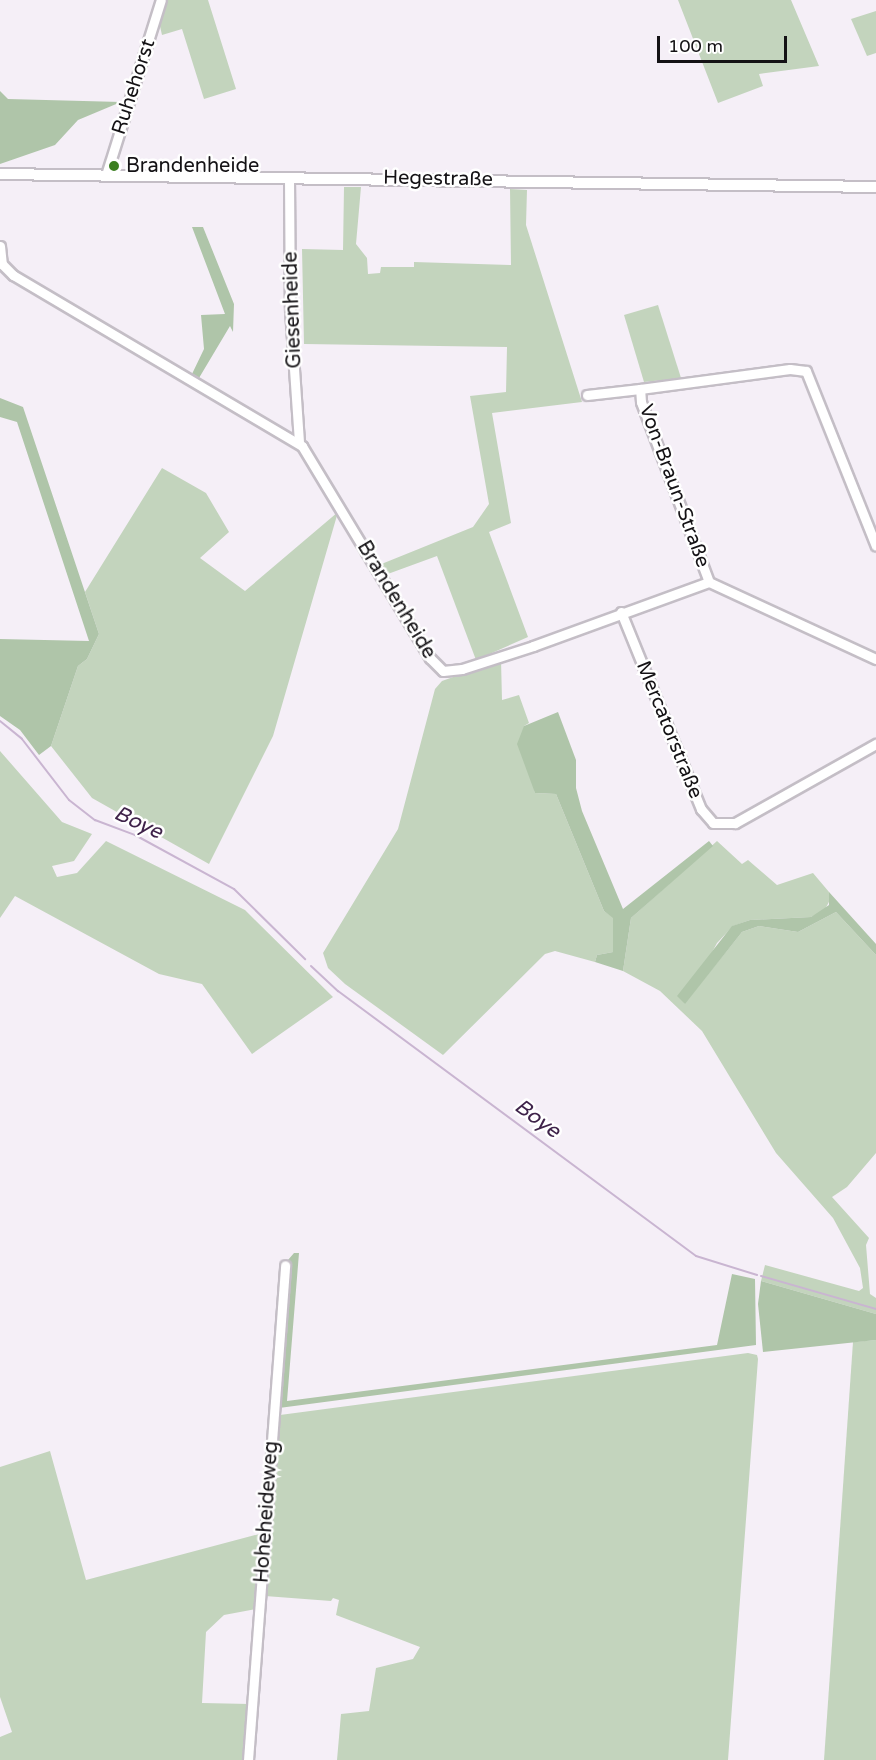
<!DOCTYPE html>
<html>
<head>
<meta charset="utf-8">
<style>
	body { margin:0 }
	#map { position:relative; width:876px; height:1760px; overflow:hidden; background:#f5eff7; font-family:"Varela Round",sans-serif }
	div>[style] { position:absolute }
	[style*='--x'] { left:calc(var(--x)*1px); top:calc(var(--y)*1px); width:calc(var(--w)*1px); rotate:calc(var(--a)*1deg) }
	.green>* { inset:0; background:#c3d4bd }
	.forest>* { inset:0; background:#afc5a9 }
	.stream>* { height:2px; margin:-1px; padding:0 1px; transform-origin:1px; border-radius:1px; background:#c9b5d1 }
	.roads { filter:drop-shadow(2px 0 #c4bec6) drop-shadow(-2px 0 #c4bec6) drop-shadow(0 2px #c4bec6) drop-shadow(0 -2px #c4bec6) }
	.minor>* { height:9px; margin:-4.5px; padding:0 4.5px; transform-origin:4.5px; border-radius:4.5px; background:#fff }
	.tertiary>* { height:10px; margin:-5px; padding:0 5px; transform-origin:5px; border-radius:5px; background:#fff }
	.dots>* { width:16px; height:16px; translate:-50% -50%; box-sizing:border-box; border:3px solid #fff; border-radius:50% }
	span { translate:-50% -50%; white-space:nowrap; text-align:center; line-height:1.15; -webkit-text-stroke:5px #fff; paint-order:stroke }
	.street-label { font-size:20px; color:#141215 }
	.poi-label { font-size:20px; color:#141215 }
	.left { translate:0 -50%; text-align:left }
	.water-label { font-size:21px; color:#3f234a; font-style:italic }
	.scale { position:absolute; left:657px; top:36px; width:130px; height:27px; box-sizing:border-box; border:3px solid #141215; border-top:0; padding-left:8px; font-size:18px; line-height:21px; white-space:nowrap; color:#141215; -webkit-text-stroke:4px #fff; paint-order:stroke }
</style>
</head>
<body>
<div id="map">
	<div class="green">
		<div style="clip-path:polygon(166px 0,208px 0,236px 89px,204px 99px,182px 29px,162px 35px,159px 22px)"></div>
		<div style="clip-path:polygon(678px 0,791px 0,819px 66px,759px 74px,763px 86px,718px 103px)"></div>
		<div style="clip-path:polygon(876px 11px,876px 53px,867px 56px,851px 19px)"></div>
		<div style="clip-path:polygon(344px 187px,361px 187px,356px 244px,367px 258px,368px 274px,380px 273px,381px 267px,414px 267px,414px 262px,511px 265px,510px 189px,527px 190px,526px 225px,582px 402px,492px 413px,511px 523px,489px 532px,528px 637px,476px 660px,437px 556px,385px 575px,379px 565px,473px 527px,489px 504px,470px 396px,506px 392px,507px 347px,304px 344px,302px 249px,343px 250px)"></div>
		<div style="clip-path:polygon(658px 305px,681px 378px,644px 382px,624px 315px)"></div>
		<div style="clip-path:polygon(162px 468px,206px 493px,229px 532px,200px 558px,245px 591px,338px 512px,273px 736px,209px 864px,92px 798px,51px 746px,78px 666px,87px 659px,99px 634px,85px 592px)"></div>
		<div style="clip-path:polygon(501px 660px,502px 700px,519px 695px,529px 723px,524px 726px,535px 793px,556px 794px,604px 911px,613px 917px,613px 952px,597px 955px,595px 962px,555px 951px,545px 954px,443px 1055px,345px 984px,328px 968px,323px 953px,398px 829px,435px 689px,442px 681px)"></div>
		<div style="clip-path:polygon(0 751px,62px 822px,92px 834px,74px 861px,52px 866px,57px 877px,77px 873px,106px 841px,245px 910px,333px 997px,252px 1054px,202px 984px,159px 974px,15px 896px,0 918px)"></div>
		<div style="clip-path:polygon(717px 841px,742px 864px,748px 860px,777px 885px,813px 873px,829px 892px,830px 900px,824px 911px,811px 917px,750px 920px,733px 926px,717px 943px,684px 1004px,742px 932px,759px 926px,798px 932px,836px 912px,876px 955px,876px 1153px,847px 1187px,832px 1197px,869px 1238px,866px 1245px,870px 1294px,876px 1298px,876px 1314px,761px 1281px,765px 1265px,859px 1291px,863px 1288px,860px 1268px,833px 1218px,776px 1153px,702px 1031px,660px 991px,623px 971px,631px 918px)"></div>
		<div style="clip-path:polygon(876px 1340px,876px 1760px,824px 1760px,853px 1342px)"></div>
		<div style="clip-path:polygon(748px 1353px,757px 1355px,758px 1359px,728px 1760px,337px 1760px,341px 1714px,369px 1711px,376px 1668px,413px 1659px,420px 1647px,336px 1615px,339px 1600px,333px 1598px,331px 1601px,265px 1596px,280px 1415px)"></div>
		<div style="clip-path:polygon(50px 1451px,86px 1580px,263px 1533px,256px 1609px,224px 1615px,206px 1632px,202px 1703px,250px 1704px,246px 1760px,0 1760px,0 1737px,12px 1732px,0 1697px,0 1467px)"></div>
	</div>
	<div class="forest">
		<div style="clip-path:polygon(0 91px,8px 99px,121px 102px,78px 120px,55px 145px,0 164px)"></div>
		<div style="clip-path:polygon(192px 227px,203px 227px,234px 304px,233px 332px,230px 326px,199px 378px,192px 374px,204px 349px,201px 315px,225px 314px)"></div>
		<div style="clip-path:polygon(0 398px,23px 407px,99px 634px,87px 659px,78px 666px,51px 746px,39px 755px,20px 730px,0 716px,0 639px,89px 641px,17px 422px,0 417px)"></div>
		<div style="clip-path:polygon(558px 712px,576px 760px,576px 788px,582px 811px,623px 909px,709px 841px,713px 846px,631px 918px,623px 971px,595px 962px,597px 955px,613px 952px,613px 918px,604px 911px,556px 794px,535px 793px,517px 744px,524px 726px)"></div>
		<div style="clip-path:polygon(829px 892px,876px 944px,876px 955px,836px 912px,798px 932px,759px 926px,742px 932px,685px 1004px,677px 996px,732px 926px,750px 920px,811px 917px,829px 905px)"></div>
		<div style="clip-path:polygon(294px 1253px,299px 1253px,287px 1401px,717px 1345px,732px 1274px,755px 1279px,756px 1345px,279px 1408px,288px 1260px)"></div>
		<div style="clip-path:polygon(761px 1281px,876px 1314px,876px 1340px,763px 1352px,758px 1304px)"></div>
	</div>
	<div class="stream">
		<div style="--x:0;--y:721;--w:28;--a:39"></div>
		<div style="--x:22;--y:739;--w:77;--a:52.4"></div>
		<div style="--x:69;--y:800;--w:33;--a:38"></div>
		<div style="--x:95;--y:820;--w:43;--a:20.6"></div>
		<div style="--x:135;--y:835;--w:113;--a:28.6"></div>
		<div style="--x:234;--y:889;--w:100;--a:44.6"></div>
		<div style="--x:311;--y:966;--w:37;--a:43"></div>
		<div style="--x:338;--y:991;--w:445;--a:36.5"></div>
		<div style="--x:696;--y:1256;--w:64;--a:17.3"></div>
		<div style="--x:761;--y:1276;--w:120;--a:16"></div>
	</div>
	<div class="roads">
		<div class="minor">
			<div style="--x:106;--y:175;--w:183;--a:-72.6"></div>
			<div style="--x:289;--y:177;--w:133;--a:89.6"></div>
			<div style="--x:290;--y:310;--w:133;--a:86.1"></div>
			<div style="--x:0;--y:246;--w:18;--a:84"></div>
			<div style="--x:2;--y:264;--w:16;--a:45"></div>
			<div style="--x:13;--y:275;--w:336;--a:30.6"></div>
			<div style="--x:302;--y:446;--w:248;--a:58.9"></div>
			<div style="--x:430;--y:658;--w:18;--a:45"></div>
			<div style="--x:443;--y:671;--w:19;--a:-6"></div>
			<div style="--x:462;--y:669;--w:75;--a:-17.9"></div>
			<div style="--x:533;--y:646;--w:187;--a:-20"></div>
			<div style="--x:709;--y:582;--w:184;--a:24.8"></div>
			<div style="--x:587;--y:395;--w:53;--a:-6.5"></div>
			<div style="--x:709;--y:582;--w:192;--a:-110.7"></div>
			<div style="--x:641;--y:402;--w:13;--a:-94"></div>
			<div style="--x:640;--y:389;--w:151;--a:-7.6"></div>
			<div style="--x:790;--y:369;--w:16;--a:7"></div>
			<div style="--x:806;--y:371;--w:188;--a:68.2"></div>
			<div style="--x:621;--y:612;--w:213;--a:67.9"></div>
			<div style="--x:701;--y:809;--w:18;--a:49"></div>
			<div style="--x:713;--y:823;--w:22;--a:0"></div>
			<div style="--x:735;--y:823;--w:162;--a:-29.3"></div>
			<div style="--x:248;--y:1760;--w:496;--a:-85.7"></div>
		</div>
		<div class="tertiary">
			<div style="--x:0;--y:174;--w:876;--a:0.85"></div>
		</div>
	</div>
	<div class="dots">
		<div style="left:114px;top:166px;background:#3b7e20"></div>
	</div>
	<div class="street-label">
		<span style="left:134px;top:87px;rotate:-72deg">Ruhehorst</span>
		<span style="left:438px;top:179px;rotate:1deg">Hegestraße</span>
		<span style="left:293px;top:310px;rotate:-92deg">Giesenheide</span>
		<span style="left:674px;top:486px;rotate:70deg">Von-Braun-Straße</span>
		<span style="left:396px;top:600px;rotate:59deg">Brandenheide</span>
		<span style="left:669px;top:730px;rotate:68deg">Mercatorstraße</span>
		<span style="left:267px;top:1512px;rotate:-86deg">Hoheheideweg</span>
	</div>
	<div class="poi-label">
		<span class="left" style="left:126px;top:166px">Brandenheide</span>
	</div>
	<div class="water-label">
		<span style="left:138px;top:823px;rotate:25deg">Boye</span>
		<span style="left:537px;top:1119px;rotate:36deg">Boye</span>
	</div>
	<div class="scale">100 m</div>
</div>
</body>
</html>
